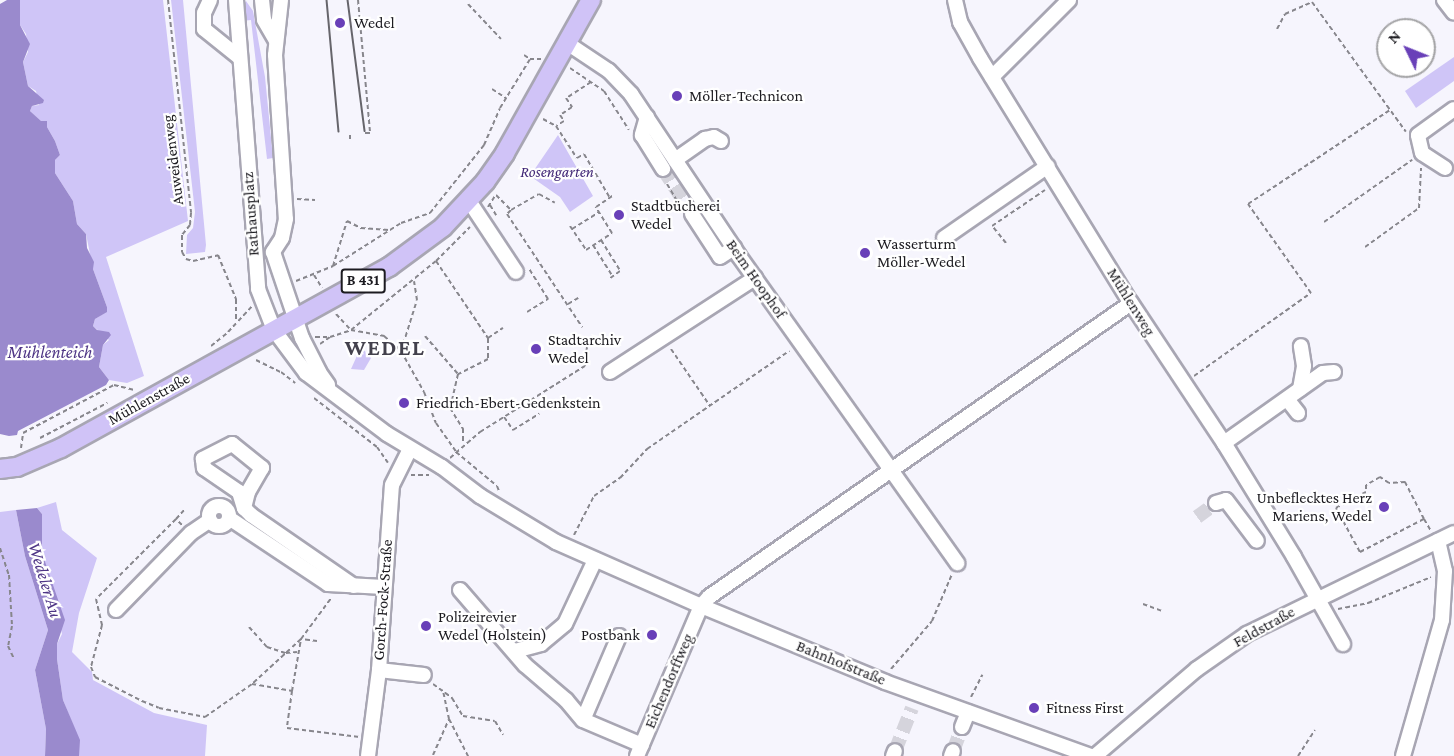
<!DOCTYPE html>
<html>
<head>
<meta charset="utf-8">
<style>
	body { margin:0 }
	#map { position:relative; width:1454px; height:756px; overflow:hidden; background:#f6f5fd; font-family:"Crimson Pro",serif }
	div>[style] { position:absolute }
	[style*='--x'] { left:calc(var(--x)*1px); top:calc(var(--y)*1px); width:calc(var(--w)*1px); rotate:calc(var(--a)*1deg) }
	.green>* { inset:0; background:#cfc5f7 }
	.water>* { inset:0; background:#9a8acd }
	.minor-tunnel>* { height:14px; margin-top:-7px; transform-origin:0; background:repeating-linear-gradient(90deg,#d5d4dc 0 14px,transparent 0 21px) }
	.path>* { height:2px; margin-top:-1px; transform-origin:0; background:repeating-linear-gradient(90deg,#87868c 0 4.5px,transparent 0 7.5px) }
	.roads { filter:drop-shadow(2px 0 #a8a6b3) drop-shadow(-2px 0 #a8a6b3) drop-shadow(0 2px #a8a6b3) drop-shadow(0 -2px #a8a6b3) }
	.minor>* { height:14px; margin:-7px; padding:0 7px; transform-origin:7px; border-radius:7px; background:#fff }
	.minor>.ring { margin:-7px; padding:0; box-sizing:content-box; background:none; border:14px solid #fff; border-radius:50% }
	.major>* { height:18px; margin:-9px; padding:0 9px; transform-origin:9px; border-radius:9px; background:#d0c3f7 }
	.tram>* { height:1.5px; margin:-0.75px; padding:0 0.75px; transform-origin:0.75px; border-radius:0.75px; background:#66656b }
	.dots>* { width:16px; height:16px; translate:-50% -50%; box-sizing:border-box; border:3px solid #fff; border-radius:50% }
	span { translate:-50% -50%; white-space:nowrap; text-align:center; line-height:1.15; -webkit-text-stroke:4.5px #fff; paint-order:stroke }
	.shield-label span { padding:2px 4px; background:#fff; border:2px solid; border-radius:4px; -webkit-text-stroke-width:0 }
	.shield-label { font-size:15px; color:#1c1b20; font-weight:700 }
	.poi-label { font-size:16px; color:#1c1b20 }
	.left { translate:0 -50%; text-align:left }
	.right { translate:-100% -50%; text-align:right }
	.street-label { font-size:16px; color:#1c1b20 }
	.park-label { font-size:16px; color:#422877; font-style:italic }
	.water-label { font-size:18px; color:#4f3686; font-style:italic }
	.district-label { font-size:22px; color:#43414c; font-weight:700; letter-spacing:1.5px }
	.north { position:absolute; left:1376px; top:18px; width:60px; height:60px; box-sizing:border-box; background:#fff; border:2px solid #a4a4a6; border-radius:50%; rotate:313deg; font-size:16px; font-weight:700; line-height:24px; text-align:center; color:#1c1b20 }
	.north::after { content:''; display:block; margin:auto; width:21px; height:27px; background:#6940b8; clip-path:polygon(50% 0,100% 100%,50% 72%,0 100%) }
</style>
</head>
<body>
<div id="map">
	<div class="green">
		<div style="clip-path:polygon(20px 0,163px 0,188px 221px,106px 257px,144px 376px,127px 383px,109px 380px,99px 367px,103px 345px,109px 340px,93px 326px,95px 319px,106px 312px,107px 307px,93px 269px,86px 234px,77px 224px,73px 201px,55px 173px,55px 160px,60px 155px,55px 141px,47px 127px,30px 111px,32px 106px,39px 105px,36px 91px,28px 86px,23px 62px,28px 52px,26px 34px,20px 25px)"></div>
		<div style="clip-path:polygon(171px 0,183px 0,206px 245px,205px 252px,186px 254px,187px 235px,193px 228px,195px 212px)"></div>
		<div style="clip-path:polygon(246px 1px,253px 11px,265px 77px,273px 158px,267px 159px,251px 20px,241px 21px,242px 8px)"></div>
		<div style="clip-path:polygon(1454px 57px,1454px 81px,1416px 108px,1405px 91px)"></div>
		<div style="clip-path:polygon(558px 135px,593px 196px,570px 212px,560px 197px,530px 176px)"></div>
		<div style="clip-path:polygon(361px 347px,371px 358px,364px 370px,351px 369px)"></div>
		<div style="clip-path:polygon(56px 502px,62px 530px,97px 558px,79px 613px,72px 652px,92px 672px,93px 680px,154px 713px,207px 725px,205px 756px,79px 756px,79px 740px,63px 700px,57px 659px,57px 644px,62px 634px,42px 553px,42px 514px,37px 508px)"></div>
		<div style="clip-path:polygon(16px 510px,25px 556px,48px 630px,35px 670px,46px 729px,45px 756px,0 756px,0 512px)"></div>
	</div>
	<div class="water">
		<div style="clip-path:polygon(7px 0,20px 0,20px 25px,30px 44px,23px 62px,28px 86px,44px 100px,43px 103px,32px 106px,30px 111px,41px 121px,47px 121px,47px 127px,55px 141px,60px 155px,55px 160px,55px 173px,73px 201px,77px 224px,86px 234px,87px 248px,94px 262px,93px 269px,107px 307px,107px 312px,95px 319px,93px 326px,97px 330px,109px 332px,111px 335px,103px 345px,99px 367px,109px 380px,106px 385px,18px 431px,17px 435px,9px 436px,0 434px,0 4px)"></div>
		<div style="clip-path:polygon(37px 508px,42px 514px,42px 553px,65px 620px,57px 644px,57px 659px,63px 700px,80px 740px,79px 756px,45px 756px,46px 729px,35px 670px,48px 630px,25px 556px,16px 510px)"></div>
	</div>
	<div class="minor-tunnel">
		<div style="--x:663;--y:169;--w:54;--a:57.2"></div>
		<div style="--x:1197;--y:517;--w:24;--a:-36"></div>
		<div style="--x:895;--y:751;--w:46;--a:-68.4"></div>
		<div style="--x:953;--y:751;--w:26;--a:-69"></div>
	</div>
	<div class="path">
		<div style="--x:168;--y:0;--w:214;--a:83.8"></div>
		<div style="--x:191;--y:213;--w:12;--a:95"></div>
		<div style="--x:190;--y:225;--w:13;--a:129"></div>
		<div style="--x:182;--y:235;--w:17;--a:90"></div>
		<div style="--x:182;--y:252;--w:8;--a:60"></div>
		<div style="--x:186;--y:259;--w:7;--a:16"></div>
		<div style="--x:193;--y:261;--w:26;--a:-13"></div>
		<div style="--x:218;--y:255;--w:48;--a:67.8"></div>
		<div style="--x:236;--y:299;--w:22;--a:90"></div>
		<div style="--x:358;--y:0;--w:134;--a:84.8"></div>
		<div style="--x:370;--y:133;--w:8;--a:180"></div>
		<div style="--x:468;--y:4;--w:48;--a:46.7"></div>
		<div style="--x:1277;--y:29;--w:17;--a:-62"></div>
		<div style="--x:1285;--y:14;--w:30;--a:-24"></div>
		<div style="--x:1312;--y:2;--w:160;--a:54.1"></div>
		<div style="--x:524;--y:55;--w:7;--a:34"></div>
		<div style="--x:530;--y:59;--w:11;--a:0"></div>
		<div style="--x:570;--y:68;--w:41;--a:34.1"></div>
		<div style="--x:604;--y:91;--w:46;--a:57.3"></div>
		<div style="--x:591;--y:82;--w:30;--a:147"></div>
		<div style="--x:566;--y:98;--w:11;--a:56"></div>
		<div style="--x:572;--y:107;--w:14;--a:146"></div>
		<div style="--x:560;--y:115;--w:7;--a:56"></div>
		<div style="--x:564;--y:121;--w:9;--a:148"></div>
		<div style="--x:556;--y:126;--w:38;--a:57"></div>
		<div style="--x:577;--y:158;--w:8;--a:-30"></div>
		<div style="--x:584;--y:154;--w:51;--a:59.4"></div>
		<div style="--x:492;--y:89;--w:17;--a:33"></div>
		<div style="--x:543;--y:119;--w:15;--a:28"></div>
		<div style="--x:350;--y:135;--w:4;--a:90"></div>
		<div style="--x:667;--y:184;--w:27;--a:59"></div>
		<div style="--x:496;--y:195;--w:21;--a:45"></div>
		<div style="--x:511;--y:210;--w:32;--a:-30"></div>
		<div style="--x:539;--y:194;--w:18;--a:29"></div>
		<div style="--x:297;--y:199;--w:18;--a:3"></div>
		<div style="--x:490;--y:205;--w:12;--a:59"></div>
		<div style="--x:488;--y:207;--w:13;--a:-58"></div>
		<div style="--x:511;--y:210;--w:6;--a:135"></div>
		<div style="--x:507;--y:214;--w:136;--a:56.4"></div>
		<div style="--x:1324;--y:222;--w:108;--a:-35.2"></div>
		<div style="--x:570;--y:226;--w:29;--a:56"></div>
		<div style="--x:586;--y:250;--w:31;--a:-33"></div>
		<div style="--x:612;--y:233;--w:31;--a:-122"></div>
		<div style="--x:596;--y:207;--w:22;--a:-34"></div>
		<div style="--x:572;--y:229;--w:32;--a:-32"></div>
		<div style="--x:601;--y:240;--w:36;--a:58"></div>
		<div style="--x:620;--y:271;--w:14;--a:144"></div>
		<div style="--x:1006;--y:243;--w:22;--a:-129"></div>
		<div style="--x:992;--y:226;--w:64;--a:-34.2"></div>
		<div style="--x:593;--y:245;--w:36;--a:58"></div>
		<div style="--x:1365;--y:247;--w:67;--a:-35.8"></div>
		<div style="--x:1419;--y:208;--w:40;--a:-87.1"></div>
		<div style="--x:436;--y:261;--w:93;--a:56"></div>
		<div style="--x:488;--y:338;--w:21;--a:90"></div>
		<div style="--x:488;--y:359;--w:34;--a:153"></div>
		<div style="--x:458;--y:374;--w:35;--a:103"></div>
		<div style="--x:450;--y:408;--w:25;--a:58"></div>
		<div style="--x:463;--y:429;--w:15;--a:90"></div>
		<div style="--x:333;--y:266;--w:47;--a:-72.7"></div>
		<div style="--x:347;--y:221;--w:16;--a:27"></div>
		<div style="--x:361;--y:228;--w:28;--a:4"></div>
		<div style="--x:314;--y:275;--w:15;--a:58"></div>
		<div style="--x:296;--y:281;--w:40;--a:-22"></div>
		<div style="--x:333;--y:266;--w:80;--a:-32.3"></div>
		<div style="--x:401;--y:223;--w:31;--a:-19"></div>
		<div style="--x:430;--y:213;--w:87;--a:-51.5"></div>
		<div style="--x:484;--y:145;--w:40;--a:-66.6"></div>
		<div style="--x:500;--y:108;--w:57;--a:-58.5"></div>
		<div style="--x:568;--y:304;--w:12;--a:-31"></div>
		<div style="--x:527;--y:312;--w:25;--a:-32"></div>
		<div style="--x:548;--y:299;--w:36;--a:-122"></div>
		<div style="--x:336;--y:314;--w:22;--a:47"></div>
		<div style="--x:351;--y:330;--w:34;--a:10"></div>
		<div style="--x:384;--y:336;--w:23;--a:41"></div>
		<div style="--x:401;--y:351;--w:47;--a:60.7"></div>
		<div style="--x:424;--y:392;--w:33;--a:69"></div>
		<div style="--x:436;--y:423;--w:35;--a:55"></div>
		<div style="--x:456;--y:452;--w:53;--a:39.7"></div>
		<div style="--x:497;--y:486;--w:5;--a:68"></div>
		<div style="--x:425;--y:336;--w:50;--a:49"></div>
		<div style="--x:315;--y:337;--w:15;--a:0"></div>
		<div style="--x:488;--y:338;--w:18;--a:-34"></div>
		<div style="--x:320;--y:344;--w:12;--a:-35"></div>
		<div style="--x:330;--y:337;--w:22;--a:-18"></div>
		<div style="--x:351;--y:330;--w:109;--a:-39.1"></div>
		<div style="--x:436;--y:261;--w:48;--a:-45"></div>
		<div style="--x:211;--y:346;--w:22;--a:-39"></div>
		<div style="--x:228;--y:332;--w:35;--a:-47"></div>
		<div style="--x:671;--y:349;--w:69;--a:55.6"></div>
		<div style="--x:401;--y:351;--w:53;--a:-72.6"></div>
		<div style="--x:417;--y:300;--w:19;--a:-99"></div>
		<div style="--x:256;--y:360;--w:28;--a:26"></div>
		<div style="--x:281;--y:372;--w:18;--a:38"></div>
		<div style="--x:1194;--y:376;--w:143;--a:-35.4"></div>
		<div style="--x:1311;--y:293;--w:109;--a:-125.3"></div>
		<div style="--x:1248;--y:204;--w:170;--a:-33.5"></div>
		<div style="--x:314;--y:398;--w:80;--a:37.9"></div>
		<div style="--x:377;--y:447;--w:19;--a:55"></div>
		<div style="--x:504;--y:417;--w:16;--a:55"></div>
		<div style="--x:513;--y:430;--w:31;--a:-32"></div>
		<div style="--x:40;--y:438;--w:76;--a:-27.6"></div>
		<div style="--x:21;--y:448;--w:15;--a:-82"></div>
		<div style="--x:23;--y:433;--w:103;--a:-27.8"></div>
		<div style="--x:114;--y:385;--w:21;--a:14"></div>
		<div style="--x:450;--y:458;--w:40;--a:-41"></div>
		<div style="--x:480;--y:432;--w:124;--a:-32.2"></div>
		<div style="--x:585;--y:366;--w:28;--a:-84"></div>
		<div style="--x:411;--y:475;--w:18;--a:0"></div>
		<div style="--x:176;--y:519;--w:13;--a:-48"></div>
		<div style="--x:1424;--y:519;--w:42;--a:-117.2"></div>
		<div style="--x:1405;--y:482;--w:16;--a:176"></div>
		<div style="--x:1389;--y:483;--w:11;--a:-146"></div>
		<div style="--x:1380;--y:477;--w:16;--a:150"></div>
		<div style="--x:1366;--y:485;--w:7;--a:90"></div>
		<div style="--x:1366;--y:492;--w:34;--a:152"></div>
		<div style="--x:1336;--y:508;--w:50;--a:61.4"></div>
		<div style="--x:1360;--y:552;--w:72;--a:-27.3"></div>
		<div style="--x:1424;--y:519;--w:14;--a:60"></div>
		<div style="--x:182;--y:525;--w:8;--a:-135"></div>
		<div style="--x:176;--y:519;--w:113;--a:135"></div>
		<div style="--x:96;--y:599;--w:27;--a:77"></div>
		<div style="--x:102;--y:625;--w:43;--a:104.7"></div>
		<div style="--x:91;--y:667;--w:11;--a:68"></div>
		<div style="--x:95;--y:677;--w:53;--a:27.1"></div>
		<div style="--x:142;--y:701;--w:18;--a:22"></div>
		<div style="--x:159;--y:708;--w:47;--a:11.1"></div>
		<div style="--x:205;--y:717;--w:57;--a:-35.1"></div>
		<div style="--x:574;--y:535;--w:44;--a:-62.9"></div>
		<div style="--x:594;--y:496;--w:32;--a:-35"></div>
		<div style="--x:620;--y:478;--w:40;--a:-47"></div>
		<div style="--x:647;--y:449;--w:173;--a:-34.6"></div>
		<div style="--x:0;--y:548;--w:28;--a:72"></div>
		<div style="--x:9;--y:575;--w:51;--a:86.6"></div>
		<div style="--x:12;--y:626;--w:20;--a:101"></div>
		<div style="--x:8;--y:646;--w:14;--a:65"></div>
		<div style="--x:1143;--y:604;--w:20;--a:20"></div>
		<div style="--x:1338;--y:609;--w:31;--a:-11"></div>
		<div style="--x:1368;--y:603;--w:68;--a:-22.4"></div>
		<div style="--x:249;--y:627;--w:27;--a:48"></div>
		<div style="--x:267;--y:647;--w:20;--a:18"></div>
		<div style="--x:286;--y:653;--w:11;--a:-5"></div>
		<div style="--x:317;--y:641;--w:16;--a:-173"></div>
		<div style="--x:301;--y:639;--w:67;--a:137.4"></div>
		<div style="--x:252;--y:684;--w:41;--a:9.9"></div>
		<div style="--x:292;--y:691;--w:37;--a:98"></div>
		<div style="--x:287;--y:728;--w:73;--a:7.1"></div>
		<div style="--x:891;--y:669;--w:63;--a:-49.5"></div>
		<div style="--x:932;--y:621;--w:51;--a:-66.9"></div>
		<div style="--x:433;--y:684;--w:24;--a:36"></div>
		<div style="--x:452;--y:698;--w:21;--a:59"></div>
		<div style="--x:463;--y:716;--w:32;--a:9"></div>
		<div style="--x:495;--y:721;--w:16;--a:60"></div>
		<div style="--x:292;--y:691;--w:53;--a:-80.2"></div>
		<div style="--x:301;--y:639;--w:52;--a:-53.6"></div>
		<div style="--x:971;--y:697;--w:25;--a:-63"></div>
		<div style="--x:449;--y:719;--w:42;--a:62.8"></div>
		<div style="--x:433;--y:755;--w:39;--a:-66"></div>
		<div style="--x:449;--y:719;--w:30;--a:-102"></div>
		<div style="--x:1298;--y:756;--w:31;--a:-57"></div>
	</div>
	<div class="roads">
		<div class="minor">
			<div style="--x:210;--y:0;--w:14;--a:115"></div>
			<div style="--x:204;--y:13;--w:16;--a:90"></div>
			<div style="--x:204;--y:29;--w:46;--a:38.9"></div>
			<div style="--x:236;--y:0;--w:290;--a:85.6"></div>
			<div style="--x:258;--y:289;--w:44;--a:68.7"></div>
			<div style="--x:274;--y:330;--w:54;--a:53.3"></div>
			<div style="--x:306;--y:373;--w:101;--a:37"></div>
			<div style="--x:387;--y:434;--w:64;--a:31"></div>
			<div style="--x:442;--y:467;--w:48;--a:37.3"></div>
			<div style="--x:480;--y:496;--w:89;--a:31.2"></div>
			<div style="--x:556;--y:542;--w:158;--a:23.8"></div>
			<div style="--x:701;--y:606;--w:199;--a:22.4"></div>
			<div style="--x:885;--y:682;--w:219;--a:19.8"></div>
			<div style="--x:262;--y:0;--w:20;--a:84"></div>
			<div style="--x:264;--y:20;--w:24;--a:60"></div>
			<div style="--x:281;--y:0;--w:55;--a:96.2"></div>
			<div style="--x:275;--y:55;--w:164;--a:86.2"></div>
			<div style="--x:286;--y:219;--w:19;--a:102"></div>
			<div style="--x:282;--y:238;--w:17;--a:123"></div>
			<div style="--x:273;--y:252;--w:91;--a:71.4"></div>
			<div style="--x:302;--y:338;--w:38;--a:63"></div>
			<div style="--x:319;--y:372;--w:16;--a:55"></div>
			<div style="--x:955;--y:0;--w:23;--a:77"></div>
			<div style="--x:960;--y:22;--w:41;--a:60.9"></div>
			<div style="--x:980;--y:58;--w:288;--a:58.4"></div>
			<div style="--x:1131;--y:303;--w:168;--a:56.4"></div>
			<div style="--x:1224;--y:443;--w:134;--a:58.4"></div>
			<div style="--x:1294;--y:557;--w:100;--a:60.6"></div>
			<div style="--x:1444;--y:0;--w:16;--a:52"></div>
			<div style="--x:567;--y:43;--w:50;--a:33.7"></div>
			<div style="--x:609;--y:71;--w:32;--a:46"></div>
			<div style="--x:631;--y:94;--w:195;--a:56.3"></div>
			<div style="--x:739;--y:256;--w:377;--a:54.6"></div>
			<div style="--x:992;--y:77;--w:109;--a:-45"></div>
			<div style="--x:647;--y:117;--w:19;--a:106"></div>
			<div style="--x:642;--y:135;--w:40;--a:58"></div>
			<div style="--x:675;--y:160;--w:37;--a:-35"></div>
			<div style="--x:705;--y:139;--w:9;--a:-13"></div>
			<div style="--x:714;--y:137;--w:8;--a:30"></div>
			<div style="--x:1445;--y:168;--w:27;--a:-147"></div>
			<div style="--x:1422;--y:153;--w:18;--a:-103"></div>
			<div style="--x:1418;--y:135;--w:44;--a:-35.8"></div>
			<div style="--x:469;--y:201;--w:85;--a:56.5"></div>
			<div style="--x:692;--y:214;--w:51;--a:56.9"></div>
			<div style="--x:720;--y:257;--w:17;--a:-33"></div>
			<div style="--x:944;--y:238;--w:126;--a:-34.7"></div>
			<div style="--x:610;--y:372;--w:173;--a:-33"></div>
			<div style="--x:1300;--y:389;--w:23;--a:-80"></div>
			<div style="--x:1304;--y:366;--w:20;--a:-99"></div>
			<div style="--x:1287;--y:399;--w:18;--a:52"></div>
			<div style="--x:1224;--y:443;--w:121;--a:-35.3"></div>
			<div style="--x:1323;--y:373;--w:11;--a:-5"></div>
			<div style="--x:1216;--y:503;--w:10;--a:-17"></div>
			<div style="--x:1226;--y:500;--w:51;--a:52.9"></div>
			<div class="ring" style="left:209px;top:506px;width:6px;height:6px"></div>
			<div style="--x:244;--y:508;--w:16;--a:-76"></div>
			<div style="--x:248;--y:492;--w:28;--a:-60"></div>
			<div style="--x:262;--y:468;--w:38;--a:-141"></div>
			<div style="--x:232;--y:444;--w:33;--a:153"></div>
			<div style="--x:203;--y:459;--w:9;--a:84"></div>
			<div style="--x:204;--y:468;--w:42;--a:34.4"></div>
			<div style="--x:239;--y:492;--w:17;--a:73"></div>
			<div style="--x:244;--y:508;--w:10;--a:45"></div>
			<div style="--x:251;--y:515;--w:125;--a:34.6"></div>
			<div style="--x:229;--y:518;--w:119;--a:33.7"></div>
			<div style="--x:328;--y:584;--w:56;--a:3.1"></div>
			<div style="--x:460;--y:590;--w:99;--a:49.1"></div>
			<div style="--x:525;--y:665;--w:54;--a:40.5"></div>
			<div style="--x:566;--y:700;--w:26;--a:50"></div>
			<div style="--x:116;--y:610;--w:107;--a:-45.8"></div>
			<div style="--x:191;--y:533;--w:23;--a:-34"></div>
			<div style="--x:619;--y:636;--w:91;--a:113.2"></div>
			<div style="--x:583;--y:720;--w:64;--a:23"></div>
			<div style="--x:515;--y:651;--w:27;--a:-15"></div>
			<div style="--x:541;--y:644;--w:31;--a:-40"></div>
			<div style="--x:565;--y:624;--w:71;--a:-64.9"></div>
			<div style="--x:379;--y:670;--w:45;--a:6.3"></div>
			<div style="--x:962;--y:727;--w:16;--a:-68"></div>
			<div style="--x:368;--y:756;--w:87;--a:-82.7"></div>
			<div style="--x:379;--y:670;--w:185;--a:-86"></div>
			<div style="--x:392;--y:485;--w:40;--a:-63.4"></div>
			<div style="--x:637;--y:756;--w:163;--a:-66.9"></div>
			<div style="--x:701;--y:606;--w:12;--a:-48"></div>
			<div style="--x:709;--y:597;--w:514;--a:-34.86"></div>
			<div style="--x:893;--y:756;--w:5;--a:-68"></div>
			<div style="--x:951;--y:756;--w:5;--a:-68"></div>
			<div style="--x:1095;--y:756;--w:134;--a:-40.5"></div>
			<div style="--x:1197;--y:669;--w:61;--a:-35"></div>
			<div style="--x:1247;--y:634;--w:230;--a:-26"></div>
			<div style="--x:1403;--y:756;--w:141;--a:-74"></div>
			<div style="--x:1442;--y:620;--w:49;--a:-86.5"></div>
			<div style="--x:1445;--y:571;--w:31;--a:-103"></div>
		</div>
		<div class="major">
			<div style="--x:0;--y:469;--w:17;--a:-7"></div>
			<div style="--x:17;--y:467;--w:48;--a:-23.4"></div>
			<div style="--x:61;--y:448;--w:375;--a:-28.9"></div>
			<div style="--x:389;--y:267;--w:67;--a:-36.5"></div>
			<div style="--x:443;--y:227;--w:62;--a:-47"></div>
			<div style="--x:485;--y:182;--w:35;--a:-55"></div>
			<div style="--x:505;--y:153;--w:176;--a:-60.7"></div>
		</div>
	</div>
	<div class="tram">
		<div style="--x:327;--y:0;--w:132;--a:84.8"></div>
		<div style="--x:348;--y:0;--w:132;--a:82.6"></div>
	</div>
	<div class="dots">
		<div style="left:340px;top:23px;background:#6940b8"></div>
		<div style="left:677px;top:96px;background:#6940b8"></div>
		<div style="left:619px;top:215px;background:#6940b8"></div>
		<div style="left:865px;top:253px;background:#6940b8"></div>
		<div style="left:536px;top:349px;background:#6940b8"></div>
		<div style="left:404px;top:403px;background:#6940b8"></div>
		<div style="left:1384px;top:507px;background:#6940b8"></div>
		<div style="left:426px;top:626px;background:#6940b8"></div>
		<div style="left:652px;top:635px;background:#6940b8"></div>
		<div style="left:1034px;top:708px;background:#6940b8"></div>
	</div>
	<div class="shield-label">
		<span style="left:363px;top:281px">B 431</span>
	</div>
	<div class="poi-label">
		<span class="left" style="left:354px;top:23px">Wedel</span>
		<span class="left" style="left:689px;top:96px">Möller-Technicon</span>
		<span class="left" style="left:631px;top:215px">Stadtbücherei<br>Wedel</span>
		<span class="left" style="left:877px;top:253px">Wasserturm<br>Möller-Wedel</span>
		<span class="left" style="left:548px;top:349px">Stadtarchiv<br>Wedel</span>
		<span class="left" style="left:416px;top:403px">Friedrich-Ebert-Gedenkstein</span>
		<span class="right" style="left:1372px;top:507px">Unbeflecktes Herz<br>Mariens, Wedel</span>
		<span class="left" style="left:438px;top:626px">Polizeirevier<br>Wedel (Holstein)</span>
		<span class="right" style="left:640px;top:635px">Postbank</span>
		<span class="left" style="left:1046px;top:708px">Fitness First</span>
	</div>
	<div class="street-label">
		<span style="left:173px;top:160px;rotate:-97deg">Auweidenweg</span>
		<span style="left:251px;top:214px;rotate:-94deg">Rathausplatz</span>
		<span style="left:756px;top:279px;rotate:55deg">Beim Hoophof</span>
		<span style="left:1131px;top:302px;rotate:58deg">Mühlenweg</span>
		<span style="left:149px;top:399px;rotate:-29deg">Mühlenstraße</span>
		<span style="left:383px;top:600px;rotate:-86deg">Gorch-Fock-Straße</span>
		<span style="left:1264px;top:627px;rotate:-29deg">Feldstraße</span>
		<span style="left:841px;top:663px;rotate:22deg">Bahnhofstraße</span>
		<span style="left:669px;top:681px;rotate:-67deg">Eichendorffweg</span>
	</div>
	<div class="park-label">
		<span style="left:557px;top:172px">Rosengarten</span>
	</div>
	<div class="water-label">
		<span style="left:50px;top:352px">Mühlenteich</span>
		<span style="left:45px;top:580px;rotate:73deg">Wedeler Au</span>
	</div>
	<div class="district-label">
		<span style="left:385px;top:348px">WEDEL</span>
	</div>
	<div class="north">N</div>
</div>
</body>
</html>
